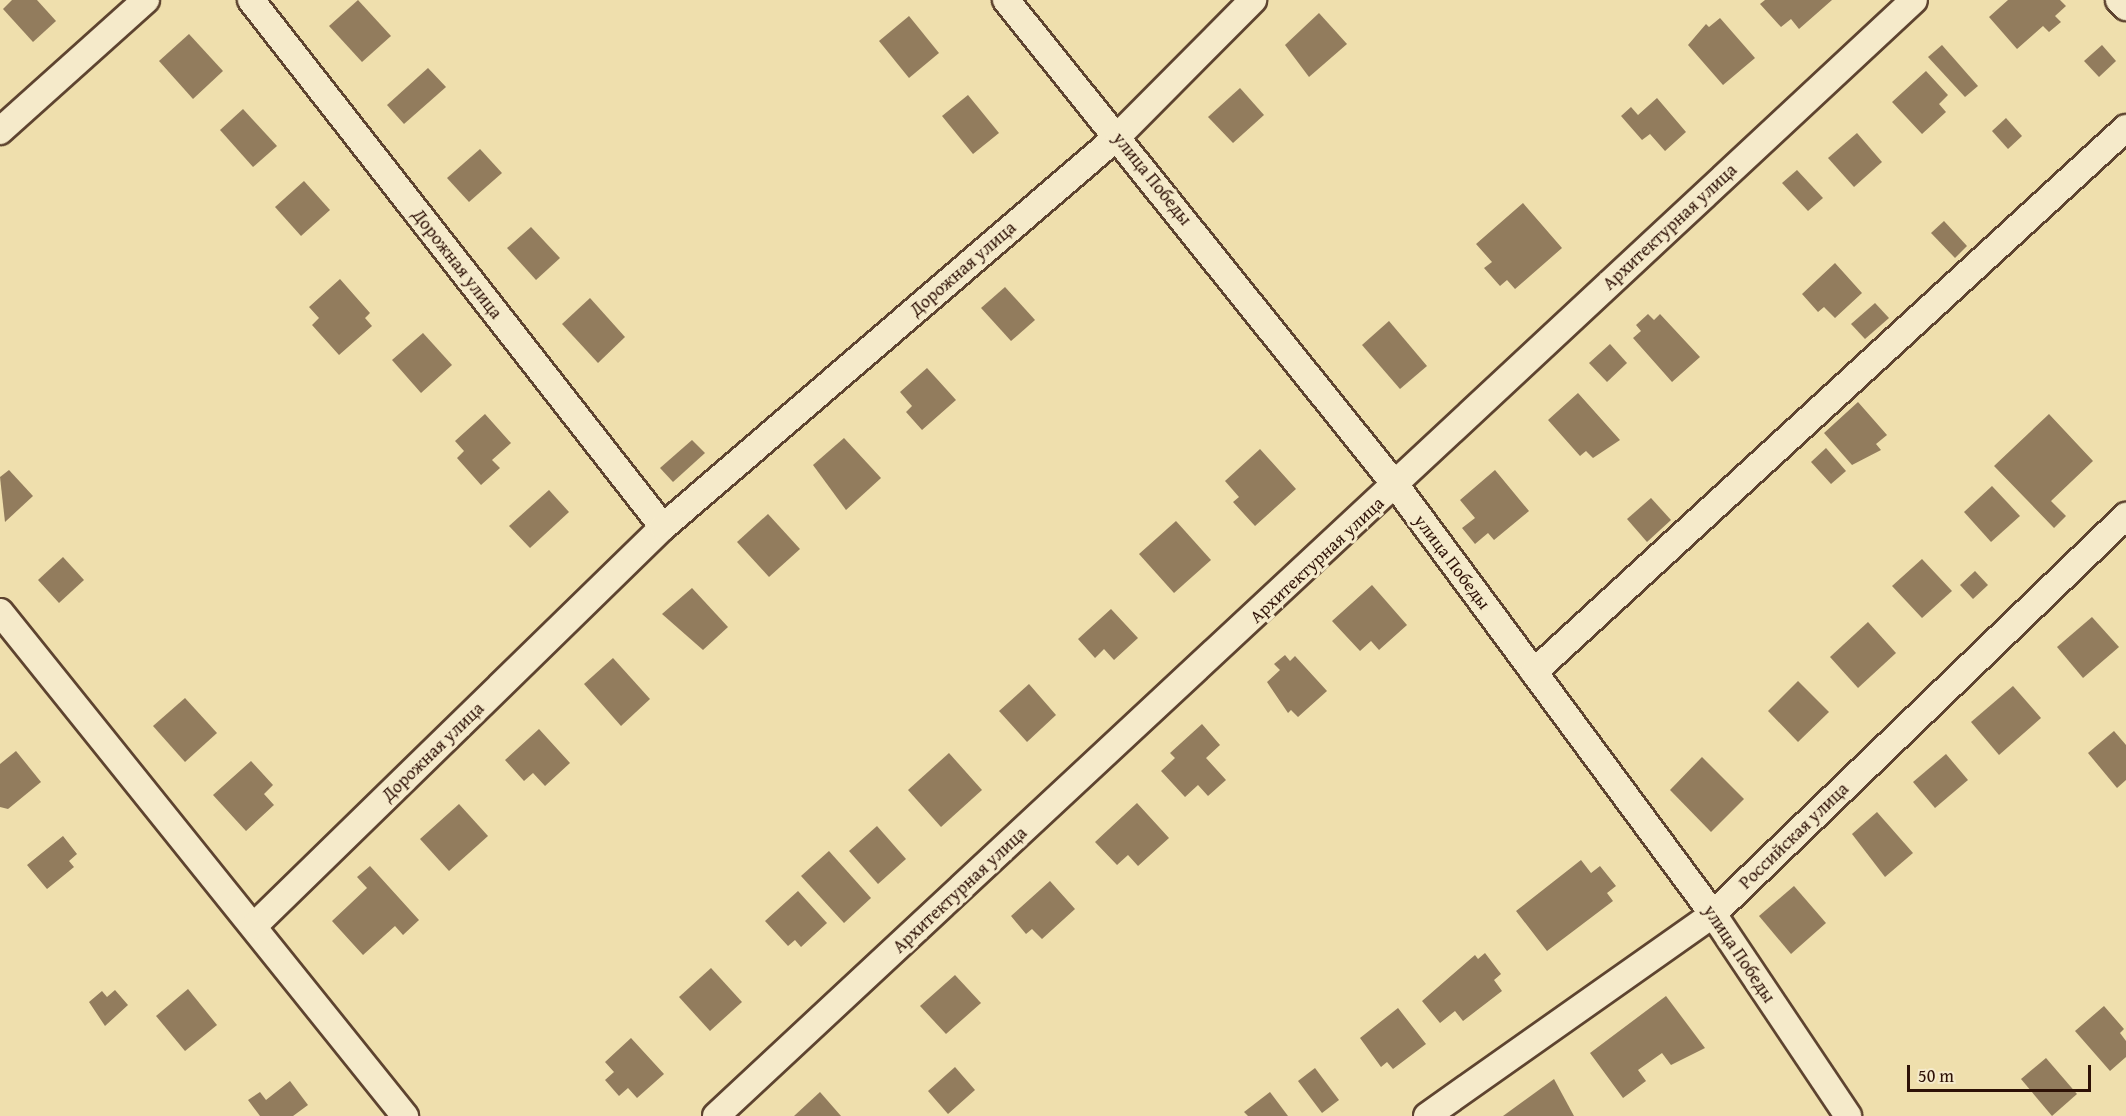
<!DOCTYPE html>
<html>
<head>
<meta charset="utf-8">
<style>
	body { margin:0 }
	#map { position:relative; width:2126px; height:1116px; overflow:hidden; background:#efdfad; font-family:"Gentium Book Plus",serif }
	div>[style] { position:absolute }
	[style*='--x'] { left:calc(var(--x)*1px); top:calc(var(--y)*1px); width:calc(var(--w)*1px); rotate:calc(var(--a)*1deg) }
	.building>* { inset:0; background:#927c5d }
	.roads { filter:drop-shadow(2px 0 #5e4430) drop-shadow(-2px 0 #5e4430) drop-shadow(0 2px #5e4430) drop-shadow(0 -2px #5e4430) }
	.minor>* { height:26px; margin:-13px; padding:0 13px; transform-origin:13px; border-radius:13px; background:#f5eaca }
	span { translate:-50% -50%; white-space:nowrap; text-align:center; line-height:1.15; -webkit-text-stroke:6px #f5eaca; paint-order:stroke }
	.street-label { font-size:18px; color:#2e1106 }
	.scale { position:absolute; left:1907px; top:1065px; width:184px; height:27px; box-sizing:border-box; border:3px solid #2e1106; border-top:0; padding-left:8px; font-size:18px; line-height:21px; white-space:nowrap; color:#2e1106; -webkit-text-stroke:4px #f5eaca; paint-order:stroke }
</style>
</head>
<body>
<div id="map">
	<div class="building">
		<div style="clip-path:polygon(12px 0,37px 0,56px 21px,33px 42px,3px 9px)"></div>
		<div style="clip-path:polygon(358px 0,391px 36px,362px 62px,329px 26px)"></div>
		<div style="clip-path:polygon(1765px 0,1832px 0,1799px 29px,1791px 19px,1781px 27px,1760px 4px)"></div>
		<div style="clip-path:polygon(2008px 0,2060px 0,2066px 6px,2055px 16px,2061px 22px,2049px 32px,2043px 26px,2017px 49px,1989px 17px)"></div>
		<div style="clip-path:polygon(1319px 13px,1347px 44px,1309px 77px,1285px 45px)"></div>
		<div style="clip-path:polygon(909px 16px,939px 53px,909px 78px,879px 41px)"></div>
		<div style="clip-path:polygon(1720px 18px,1755px 58px,1723px 85px,1688px 45px,1706px 24px,1709px 27px)"></div>
		<div style="clip-path:polygon(189px 34px,223px 71px,193px 99px,159px 61px)"></div>
		<div style="clip-path:polygon(1942px 45px,1978px 86px,1965px 97px,1928px 57px)"></div>
		<div style="clip-path:polygon(2102px 45px,2116px 61px,2099px 77px,2084px 61px)"></div>
		<div style="clip-path:polygon(428px 68px,446px 87px,404px 124px,387px 105px)"></div>
		<div style="clip-path:polygon(1926px 71px,1948px 95px,1939px 104px,1946px 112px,1922px 134px,1892px 102px)"></div>
		<div style="clip-path:polygon(1240px 88px,1264px 115px,1233px 143px,1208px 117px)"></div>
		<div style="clip-path:polygon(968px 95px,999px 133px,973px 154px,942px 116px)"></div>
		<div style="clip-path:polygon(1657px 98px,1686px 132px,1665px 151px,1650px 134px,1642px 140px,1621px 116px,1631px 107px,1638px 115px)"></div>
		<div style="clip-path:polygon(243px 109px,277px 146px,253px 167px,220px 130px)"></div>
		<div style="clip-path:polygon(2006px 118px,2022px 136px,2008px 149px,1992px 131px)"></div>
		<div style="clip-path:polygon(1857px 133px,1882px 162px,1854px 187px,1828px 158px)"></div>
		<div style="clip-path:polygon(480px 149px,502px 173px,469px 202px,447px 178px)"></div>
		<div style="clip-path:polygon(1797px 170px,1823px 198px,1808px 211px,1782px 183px)"></div>
		<div style="clip-path:polygon(304px 181px,330px 210px,301px 236px,275px 207px)"></div>
		<div style="clip-path:polygon(1523px 203px,1562px 248px,1515px 289px,1507px 280px,1500px 286px,1484px 268px,1492px 262px,1476px 244px)"></div>
		<div style="clip-path:polygon(1944px 221px,1967px 246px,1955px 258px,1931px 233px)"></div>
		<div style="clip-path:polygon(531px 227px,560px 258px,536px 280px,507px 248px)"></div>
		<div style="clip-path:polygon(1835px 263px,1862px 293px,1835px 318px,1824px 307px,1818px 312px,1802px 294px)"></div>
		<div style="clip-path:polygon(340px 279px,370px 313px,365px 318px,372px 326px,339px 355px,312px 325px,319px 318px,309px 307px)"></div>
		<div style="clip-path:polygon(1005px 287px,1035px 320px,1011px 341px,981px 308px)"></div>
		<div style="clip-path:polygon(590px 298px,625px 337px,598px 363px,562px 324px)"></div>
		<div style="clip-path:polygon(1875px 303px,1889px 318px,1865px 339px,1851px 324px)"></div>
		<div style="clip-path:polygon(1648px 314px,1654px 320px,1660px 314px,1700px 357px,1672px 382px,1633px 338px,1641px 331px,1636px 325px)"></div>
		<div style="clip-path:polygon(1389px 321px,1427px 366px,1400px 389px,1362px 345px)"></div>
		<div style="clip-path:polygon(423px 333px,452px 365px,421px 393px,392px 360px)"></div>
		<div style="clip-path:polygon(1610px 344px,1627px 363px,1607px 382px,1589px 363px)"></div>
		<div style="clip-path:polygon(927px 368px,956px 400px,922px 430px,906px 412px,912px 406px,900px 392px)"></div>
		<div style="clip-path:polygon(1578px 393px,1620px 440px,1593px 458px,1586px 451px,1580px 456px,1548px 420px)"></div>
		<div style="clip-path:polygon(1858px 402px,1887px 435px,1876px 444px,1881px 450px,1852px 465px,1824px 433px)"></div>
		<div style="clip-path:polygon(485px 414px,511px 443px,492px 460px,500px 468px,481px 485px,457px 458px,464px 451px,455px 441px)"></div>
		<div style="clip-path:polygon(2049px 414px,2093px 461px,2051px 501px,2066px 516px,2054px 528px,1994px 466px)"></div>
		<div style="clip-path:polygon(844px 438px,881px 478px,846px 510px,813px 465px)"></div>
		<div style="clip-path:polygon(692px 440px,705px 453px,673px 482px,660px 468px)"></div>
		<div style="clip-path:polygon(1826px 448px,1846px 471px,1831px 484px,1811px 462px)"></div>
		<div style="clip-path:polygon(1260px 449px,1296px 489px,1255px 526px,1233px 502px,1239px 497px,1225px 481px)"></div>
		<div style="clip-path:polygon(9px 470px,33px 496px,5px 522px,0 477px)"></div>
		<div style="clip-path:polygon(1495px 470px,1529px 511px,1494px 540px,1488px 533px,1475px 544px,1462px 528px,1475px 518px,1460px 500px)"></div>
		<div style="clip-path:polygon(1992px 486px,2020px 516px,1991px 542px,1964px 512px)"></div>
		<div style="clip-path:polygon(549px 490px,569px 512px,530px 548px,509px 526px)"></div>
		<div style="clip-path:polygon(1651px 498px,1671px 520px,1647px 542px,1627px 519px)"></div>
		<div style="clip-path:polygon(768px 514px,800px 549px,769px 577px,737px 542px)"></div>
		<div style="clip-path:polygon(1176px 521px,1211px 560px,1174px 593px,1139px 554px)"></div>
		<div style="clip-path:polygon(63px 557px,84px 580px,59px 603px,38px 580px)"></div>
		<div style="clip-path:polygon(1922px 559px,1952px 591px,1922px 618px,1892px 586px)"></div>
		<div style="clip-path:polygon(1975px 571px,1988px 585px,1973px 599px,1960px 585px)"></div>
		<div style="clip-path:polygon(1372px 585px,1407px 625px,1379px 650px,1371px 641px,1360px 651px,1332px 621px)"></div>
		<div style="clip-path:polygon(692px 588px,728px 627px,703px 650px,662px 614px)"></div>
		<div style="clip-path:polygon(1111px 609px,1138px 638px,1114px 660px,1104px 649px,1095px 658px,1078px 639px)"></div>
		<div style="clip-path:polygon(2092px 617px,2119px 647px,2083px 678px,2057px 647px)"></div>
		<div style="clip-path:polygon(1868px 622px,1896px 653px,1858px 688px,1830px 657px)"></div>
		<div style="clip-path:polygon(1285px 655px,1290px 661px,1295px 656px,1327px 691px,1298px 717px,1291px 710px,1288px 713px,1267px 682px,1280px 670px,1274px 664px)"></div>
		<div style="clip-path:polygon(613px 658px,650px 699px,621px 726px,584px 684px)"></div>
		<div style="clip-path:polygon(1798px 681px,1829px 712px,1798px 742px,1768px 711px)"></div>
		<div style="clip-path:polygon(1029px 684px,1056px 715px,1027px 742px,999px 711px)"></div>
		<div style="clip-path:polygon(2013px 686px,2041px 718px,1999px 755px,1971px 722px)"></div>
		<div style="clip-path:polygon(185px 698px,217px 733px,185px 762px,153px 726px)"></div>
		<div style="clip-path:polygon(1202px 724px,1220px 745px,1206px 758px,1226px 780px,1208px 796px,1198px 785px,1185px 797px,1161px 771px,1175px 758px,1170px 753px)"></div>
		<div style="clip-path:polygon(539px 729px,570px 763px,545px 786px,533px 773px,524px 781px,505px 760px)"></div>
		<div style="clip-path:polygon(2114px 731px,2126px 745px,2126px 780px,2117px 788px,2088px 753px)"></div>
		<div style="clip-path:polygon(16px 751px,41px 782px,8px 809px,0 807px,0 764px)"></div>
		<div style="clip-path:polygon(949px 753px,982px 790px,941px 827px,908px 790px)"></div>
		<div style="clip-path:polygon(1946px 754px,1968px 780px,1935px 808px,1913px 782px)"></div>
		<div style="clip-path:polygon(1702px 757px,1744px 799px,1711px 832px,1670px 790px)"></div>
		<div style="clip-path:polygon(251px 761px,273px 785px,264px 794px,274px 805px,246px 831px,213px 795px)"></div>
		<div style="clip-path:polygon(1137px 803px,1169px 838px,1138px 866px,1128px 855px,1117px 865px,1095px 842px)"></div>
		<div style="clip-path:polygon(459px 804px,488px 836px,449px 871px,420px 839px)"></div>
		<div style="clip-path:polygon(1877px 812px,1913px 853px,1885px 877px,1852px 834px)"></div>
		<div style="clip-path:polygon(877px 826px,906px 859px,878px 884px,849px 851px)"></div>
		<div style="clip-path:polygon(63px 836px,77px 854px,69px 861px,74px 867px,47px 889px,27px 865px)"></div>
		<div style="clip-path:polygon(829px 851px,871px 898px,844px 923px,801px 876px)"></div>
		<div style="clip-path:polygon(1581px 860px,1591px 873px,1600px 866px,1616px 886px,1607px 893px,1613px 901px,1547px 951px,1516px 911px)"></div>
		<div style="clip-path:polygon(370px 866px,419px 920px,403px 935px,395px 926px,363px 955px,332px 921px,367px 888px,357px 877px)"></div>
		<div style="clip-path:polygon(1050px 881px,1075px 909px,1042px 939px,1032px 929px,1026px 934px,1011px 916px)"></div>
		<div style="clip-path:polygon(1794px 886px,1826px 923px,1791px 954px,1759px 916px)"></div>
		<div style="clip-path:polygon(798px 891px,827px 923px,801px 947px,795px 940px,788px 946px,765px 921px)"></div>
		<div style="clip-path:polygon(1485px 953px,1501px 974px,1494px 980px,1502px 991px,1463px 1021px,1455px 1011px,1440px 1023px,1422px 1001px,1475px 955px,1478px 959px)"></div>
		<div style="clip-path:polygon(711px 968px,742px 1002px,710px 1031px,679px 997px)"></div>
		<div style="clip-path:polygon(955px 975px,981px 1003px,946px 1034px,920px 1006px)"></div>
		<div style="clip-path:polygon(188px 989px,217px 1025px,185px 1051px,156px 1016px)"></div>
		<div style="clip-path:polygon(115px 990px,128px 1005px,105px 1026px,89px 1002px,102px 991px,107px 997px)"></div>
		<div style="clip-path:polygon(1666px 996px,1705px 1048px,1671px 1065px,1662px 1053px,1638px 1070px,1646px 1081px,1623px 1098px,1590px 1053px)"></div>
		<div style="clip-path:polygon(2104px 1006px,2124px 1029px,2120px 1033px,2126px 1041px,2126px 1057px,2110px 1071px,2075px 1031px)"></div>
		<div style="clip-path:polygon(1398px 1008px,1426px 1044px,1393px 1069px,1387px 1062px,1381px 1067px,1360px 1038px)"></div>
		<div style="clip-path:polygon(631px 1038px,664px 1074px,637px 1098px,628px 1088px,619px 1096px,605px 1080px,614px 1072px,605px 1062px)"></div>
		<div style="clip-path:polygon(2046px 1058px,2077px 1094px,2052px 1116px,2021px 1079px)"></div>
		<div style="clip-path:polygon(955px 1067px,975px 1090px,948px 1114px,928px 1091px)"></div>
		<div style="clip-path:polygon(1315px 1068px,1339px 1100px,1322px 1113px,1298px 1081px)"></div>
		<div style="clip-path:polygon(1554px 1079px,1574px 1116px,1503px 1116px)"></div>
		<div style="clip-path:polygon(290px 1081px,308px 1105px,293px 1116px,260px 1116px,248px 1100px,260px 1092px,266px 1100px)"></div>
		<div style="clip-path:polygon(820px 1092px,841px 1116px,794px 1116px)"></div>
		<div style="clip-path:polygon(1270px 1092px,1288px 1116px,1248px 1116px,1244px 1112px)"></div>
	</div>
	<div class="roads">
		<div class="minor">
			<div style="--x:251;--y:0;--w:669;--a:51.98"></div>
			<div style="--x:1006;--y:0;--w:625;--a:51.24"></div>
			<div style="--x:1397;--y:487;--w:531;--a:53.5"></div>
			<div style="--x:1713;--y:914;--w:243;--a:56.2"></div>
			<div style="--x:2119;--y:0;--w:10;--a:45"></div>
			<div style="--x:0;--y:131;--w:196;--a:-41.9"></div>
			<div style="--x:0;--y:612;--w:647;--a:51.22"></div>
			<div style="--x:1534;--y:672;--w:804;--a:-42.58"></div>
			<div style="--x:254;--y:926;--w:571;--a:-44.29"></div>
			<div style="--x:663;--y:527;--w:600;--a:-40.67"></div>
			<div style="--x:1118;--y:136;--w:192;--a:-45.2"></div>
			<div style="--x:716;--y:1116;--w:1637;--a:-42.97"></div>
			<div style="--x:1427;--y:1116;--w:350;--a:-35.2"></div>
			<div style="--x:1713;--y:914;--w:574;--a:-43.94"></div>
		</div>
	</div>
	<div class="street-label">
		<span style="left:1152px;top:179px;rotate:51deg">улица Победы</span>
		<span style="left:1670px;top:227px;rotate:-43deg">Архитектурная улица</span>
		<span style="left:457px;top:264px;rotate:52deg">Дорожная улица</span>
		<span style="left:963px;top:269px;rotate:-41deg">Дорожная улица</span>
		<span style="left:1317px;top:560px;rotate:-43deg">Архитектурная улица</span>
		<span style="left:1452px;top:562px;rotate:53deg">улица Победы</span>
		<span style="left:433px;top:752px;rotate:-44deg">Дорожная улица</span>
		<span style="left:1794px;top:836px;rotate:-44deg">Российская улица</span>
		<span style="left:960px;top:890px;rotate:-43deg">Архитектурная улица</span>
		<span style="left:1739px;top:954px;rotate:56deg">улица Победы</span>
	</div>
	<div class="scale">50 m</div>
</div>
</body>
</html>
